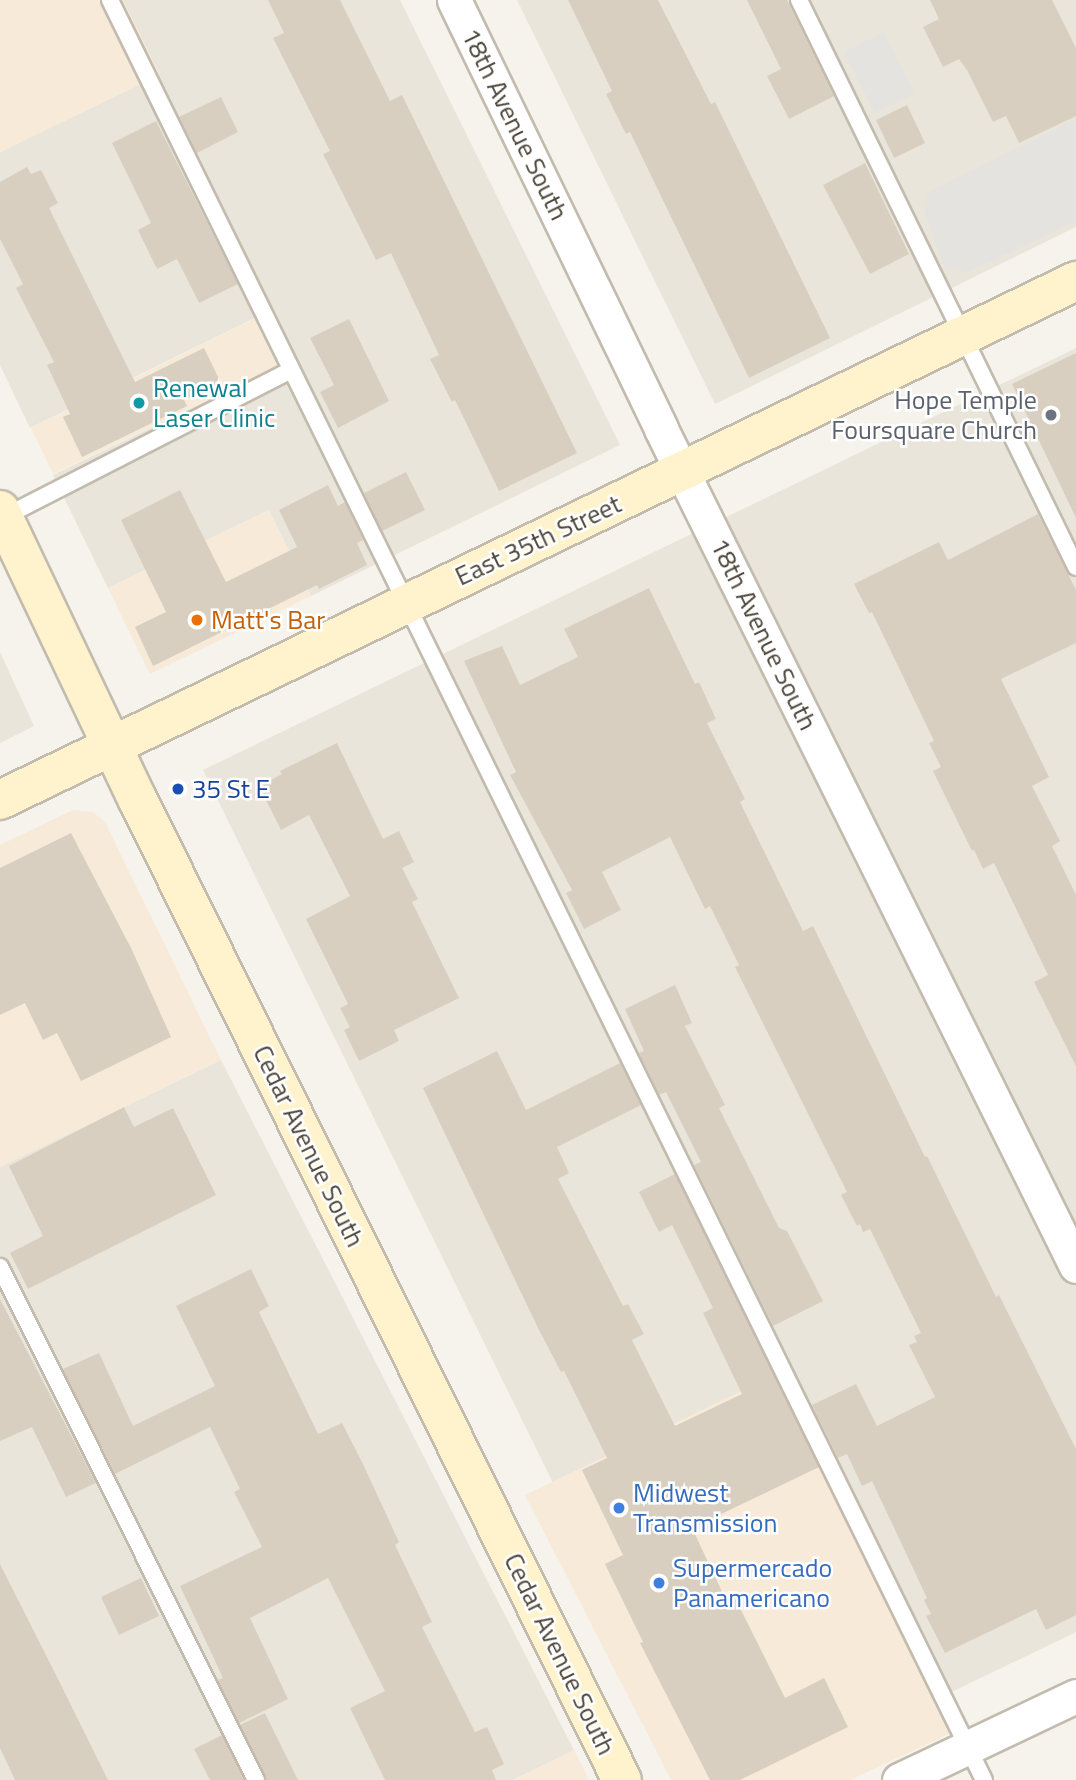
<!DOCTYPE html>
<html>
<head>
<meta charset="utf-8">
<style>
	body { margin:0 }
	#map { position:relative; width:1076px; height:1780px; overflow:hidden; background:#f6f3ec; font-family:"Titillium Web",sans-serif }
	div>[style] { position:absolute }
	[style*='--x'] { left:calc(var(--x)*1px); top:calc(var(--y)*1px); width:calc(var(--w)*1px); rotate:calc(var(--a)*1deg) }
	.residential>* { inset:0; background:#eae5da }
	.commercial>* { inset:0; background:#f7ead8 }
	.parking>* { inset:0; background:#e5e3e0 }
	.building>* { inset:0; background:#d8cfc1 }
	.roads { filter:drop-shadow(2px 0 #c2bbae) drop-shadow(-2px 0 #c2bbae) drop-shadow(0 2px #c2bbae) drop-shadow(0 -2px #c2bbae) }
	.lane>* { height:16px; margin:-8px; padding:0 8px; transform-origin:8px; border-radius:8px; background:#fff }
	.street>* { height:33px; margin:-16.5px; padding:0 16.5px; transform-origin:16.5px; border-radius:16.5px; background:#fff }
	.secondary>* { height:38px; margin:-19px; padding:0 19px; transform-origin:19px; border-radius:19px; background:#fff3cd }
	.dots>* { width:19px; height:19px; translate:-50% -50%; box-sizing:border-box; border:4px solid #fff; border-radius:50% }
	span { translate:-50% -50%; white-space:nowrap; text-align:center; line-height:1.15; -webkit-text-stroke:5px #fff; paint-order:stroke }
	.street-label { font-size:26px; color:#4b4439 }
	.culture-label { font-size:26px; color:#0d838f }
	.left { translate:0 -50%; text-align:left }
	.worship-label { font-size:26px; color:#5b616d }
	.right { translate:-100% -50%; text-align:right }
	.food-label { font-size:26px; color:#c56008 }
	.transit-label { font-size:26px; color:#164399 }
	.shop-label { font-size:26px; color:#366cbe }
</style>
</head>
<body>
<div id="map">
	<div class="residential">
		<div style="clip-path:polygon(123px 0,400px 0,620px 445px,311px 596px,269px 510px,108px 588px,53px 475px,280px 365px,257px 317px,30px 428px,0 365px,0 152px,159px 75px)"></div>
		<div style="clip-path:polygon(517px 0,1076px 0,1076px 227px,715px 404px)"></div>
		<div style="clip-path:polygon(1076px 348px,1076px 1632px,939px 1698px,779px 1373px,553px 1483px,203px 770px)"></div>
		<div style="clip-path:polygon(0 652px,34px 726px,0 743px)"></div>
		<div style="clip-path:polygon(221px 1060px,574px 1750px,513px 1780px,0 1780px,0 1167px)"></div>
	</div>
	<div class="commercial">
		<div style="clip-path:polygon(0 0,123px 0,160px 75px,0 152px)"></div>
		<div style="clip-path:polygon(258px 317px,280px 365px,53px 474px,31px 428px)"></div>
		<div style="clip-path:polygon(269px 510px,311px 596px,150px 674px,108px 588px)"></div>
		<div style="clip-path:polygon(73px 810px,93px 812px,105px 822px,221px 1060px,0 1167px,0 845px)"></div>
		<div style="clip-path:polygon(779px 1373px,955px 1731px,850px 1780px,671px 1780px,525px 1495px)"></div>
		<div style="clip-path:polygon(574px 1750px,589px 1780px,513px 1780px)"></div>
	</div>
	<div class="parking">
		<div style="clip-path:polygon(884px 32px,915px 94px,875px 113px,844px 52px)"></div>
		<div style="clip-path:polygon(1076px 119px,1076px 221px,966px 273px,944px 266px,923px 207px,928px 192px)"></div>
	</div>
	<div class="building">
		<div style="clip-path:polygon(268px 0,340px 0,390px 101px,402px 95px,577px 453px,499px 491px,455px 400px,452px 402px,430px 359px,439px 355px,391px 253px,376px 260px,323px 154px,330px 151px,273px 38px,284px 33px)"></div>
		<div style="clip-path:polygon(568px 0,658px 0,711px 104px,715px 102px,830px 338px,749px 378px,630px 132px,626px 134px,606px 94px,612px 91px)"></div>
		<div style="clip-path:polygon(747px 0,787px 0,834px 96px,789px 119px,767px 76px,781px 69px)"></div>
		<div style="clip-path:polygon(930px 0,1052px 0,1076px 48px,1076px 116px,1019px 143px,1006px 116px,993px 122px,967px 70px,959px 59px,943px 67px,923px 27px,939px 19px)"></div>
		<div style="clip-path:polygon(221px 97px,238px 132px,197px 153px,179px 117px)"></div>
		<div style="clip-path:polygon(907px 105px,925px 143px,894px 158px,876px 120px)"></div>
		<div style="clip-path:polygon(156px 121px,238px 284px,199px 303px,177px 259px,157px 269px,138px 230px,151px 223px,112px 143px)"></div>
		<div style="clip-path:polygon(865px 163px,909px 254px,870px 274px,823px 185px)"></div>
		<div style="clip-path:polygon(27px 167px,31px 174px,41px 170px,58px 203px,49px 208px,135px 382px,204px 348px,221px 383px,184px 400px,187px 406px,82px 457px,63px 417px,70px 414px,47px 365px,54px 362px,16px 288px,23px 284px,0 239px,0 182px)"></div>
		<div style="clip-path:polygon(349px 319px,389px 401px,338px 428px,320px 392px,334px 385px,310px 338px)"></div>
		<div style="clip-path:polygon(1076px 353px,1076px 518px,1012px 384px)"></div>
		<div style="clip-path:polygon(406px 472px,425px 510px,382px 531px,364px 493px)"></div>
		<div style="clip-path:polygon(328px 485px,338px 506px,345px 502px,363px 540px,357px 543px,367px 565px,319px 589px,317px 585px,153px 666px,135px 627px,166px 612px,121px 520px,180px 490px,226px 582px,297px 547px,279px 510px)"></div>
		<div style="clip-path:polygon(1038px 514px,1076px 590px,1076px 643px,1001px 679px,1049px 777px,1032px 786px,1060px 841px,1052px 846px,1076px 895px,1076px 1066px,1034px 982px,1048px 975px,994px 863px,983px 869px,974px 850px,972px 851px,933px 771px,941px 767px,929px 743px,934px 741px,872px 612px,869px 613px,854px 584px,939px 542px,948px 560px)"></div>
		<div style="clip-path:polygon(649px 588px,695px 684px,699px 682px,716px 719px,707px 723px,745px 799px,740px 802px,803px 931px,813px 926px,925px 1157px,927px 1156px,996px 1297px,999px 1295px,1076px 1449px,1076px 1615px,1046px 1630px,1036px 1609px,945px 1653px,926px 1616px,931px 1614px,924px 1600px,927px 1598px,872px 1481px,862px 1486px,847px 1454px,838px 1458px,812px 1405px,856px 1384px,877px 1426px,935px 1397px,909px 1345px,917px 1342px,914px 1336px,921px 1333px,870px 1229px,863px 1232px,860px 1224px,857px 1226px,841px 1195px,847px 1192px,735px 967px,739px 965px,710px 906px,705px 909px,670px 837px,602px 872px,621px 910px,584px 929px,566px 893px,572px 890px,510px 775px,516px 772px,464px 661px,502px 646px,520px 685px,578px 657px,564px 629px)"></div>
		<div style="clip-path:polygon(337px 743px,383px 839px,399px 831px,414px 862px,402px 868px,418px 899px,412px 902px,459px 998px,394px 1030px,399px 1041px,359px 1061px,344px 1030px,350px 1027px,340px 1008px,348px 1004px,306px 919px,350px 896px,309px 815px,281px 830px,263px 794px,267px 792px,263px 784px,282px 774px,280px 771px)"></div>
		<div style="clip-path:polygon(71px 833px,132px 950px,171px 1037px,81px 1081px,57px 1033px,43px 1040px,25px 1003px,0 1015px,0 868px)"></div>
		<div style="clip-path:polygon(675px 985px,692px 1023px,685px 1026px,725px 1105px,719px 1108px,779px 1228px,787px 1231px,823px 1301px,773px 1326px,694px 1165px,701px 1162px,666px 1092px,659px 1095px,639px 1053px,644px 1051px,625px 1009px)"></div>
		<div style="clip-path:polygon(497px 1051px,526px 1110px,620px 1063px,641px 1105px,557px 1147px,569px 1173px,558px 1179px,623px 1306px,628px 1304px,644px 1334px,632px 1340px,675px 1426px,742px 1394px,703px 1313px,713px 1308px,672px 1225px,659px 1232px,639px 1192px,675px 1174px,819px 1467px,692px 1528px,726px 1600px,734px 1596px,785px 1698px,824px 1678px,848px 1727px,740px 1780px,710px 1780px,640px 1643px,643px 1642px,605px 1564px,623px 1555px,582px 1470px,607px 1458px,564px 1371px,561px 1372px,539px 1330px,423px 1088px)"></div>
		<div style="clip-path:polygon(124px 1107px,134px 1127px,173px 1108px,216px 1195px,28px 1289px,10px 1253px,43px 1236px,9px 1166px)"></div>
		<div style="clip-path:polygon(251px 1269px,269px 1306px,259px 1312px,318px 1434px,342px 1423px,363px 1464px,399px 1542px,395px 1545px,432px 1622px,422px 1627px,475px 1732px,487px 1727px,504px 1764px,492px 1770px,496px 1780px,385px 1780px,350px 1708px,385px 1691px,328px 1578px,250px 1618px,288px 1699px,239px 1723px,218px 1680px,223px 1678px,180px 1586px,262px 1547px,234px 1492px,240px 1489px,210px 1427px,115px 1474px,63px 1369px,99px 1353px,133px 1426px,215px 1386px,176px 1306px)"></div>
		<div style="clip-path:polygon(0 1299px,96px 1483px,66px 1497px,32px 1427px,0 1441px)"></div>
		<div style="clip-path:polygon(0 1564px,59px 1681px,108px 1780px,15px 1780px,0 1748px)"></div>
		<div style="clip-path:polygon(141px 1578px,159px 1616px,119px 1635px,101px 1597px)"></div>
		<div style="clip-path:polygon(265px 1713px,298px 1780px,266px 1780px,240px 1725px)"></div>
		<div style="clip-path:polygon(222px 1735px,244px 1780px,210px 1780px,194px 1749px)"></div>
	</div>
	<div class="roads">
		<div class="lane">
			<div style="--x:110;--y:0;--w:1983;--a:63.85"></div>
			<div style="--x:799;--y:0;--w:631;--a:63.96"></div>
			<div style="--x:4;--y:517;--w:322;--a:-27.1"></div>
			<div style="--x:0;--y:1267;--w:573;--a:63.48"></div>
		</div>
		<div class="street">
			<div style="--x:454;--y:0;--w:476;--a:64.2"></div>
			<div style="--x:661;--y:429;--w:934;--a:63.63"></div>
			<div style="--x:899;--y:1780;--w:196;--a:-25.4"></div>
		</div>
		<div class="secondary">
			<div style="--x:0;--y:510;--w:319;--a:64.6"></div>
			<div style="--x:137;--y:798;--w:1095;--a:63.72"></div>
			<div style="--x:0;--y:800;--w:1195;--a:-25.75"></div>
		</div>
	</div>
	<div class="dots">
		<div style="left:139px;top:403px;background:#0f9aa8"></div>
		<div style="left:1051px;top:415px;background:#6b7280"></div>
		<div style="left:197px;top:620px;background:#e8710a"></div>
		<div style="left:178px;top:789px;background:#1a4fb4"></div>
		<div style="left:619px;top:1508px;background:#3f7fe0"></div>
		<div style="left:659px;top:1583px;background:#3f7fe0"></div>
	</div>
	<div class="street-label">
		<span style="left:515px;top:124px;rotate:64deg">18th Avenue South</span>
		<span style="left:538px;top:540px;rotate:-25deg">East 35th Street</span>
		<span style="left:764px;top:634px;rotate:64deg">18th Avenue South</span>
		<span style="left:309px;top:1146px;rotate:64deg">Cedar Avenue South</span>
		<span style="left:560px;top:1654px;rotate:64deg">Cedar Avenue South</span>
	</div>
	<div class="culture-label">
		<span class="left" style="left:153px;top:403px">Renewal<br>Laser Clinic</span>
	</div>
	<div class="worship-label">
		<span class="right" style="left:1037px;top:415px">Hope Temple<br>Foursquare Church</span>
	</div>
	<div class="food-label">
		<span class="left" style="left:211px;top:620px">Matt's Bar</span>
	</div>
	<div class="transit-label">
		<span class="left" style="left:192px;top:789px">35 St E</span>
	</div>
	<div class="shop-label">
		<span class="left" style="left:633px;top:1508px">Midwest<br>Transmission</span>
		<span class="left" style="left:673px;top:1583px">Supermercado<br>Panamericano</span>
	</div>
</div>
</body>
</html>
